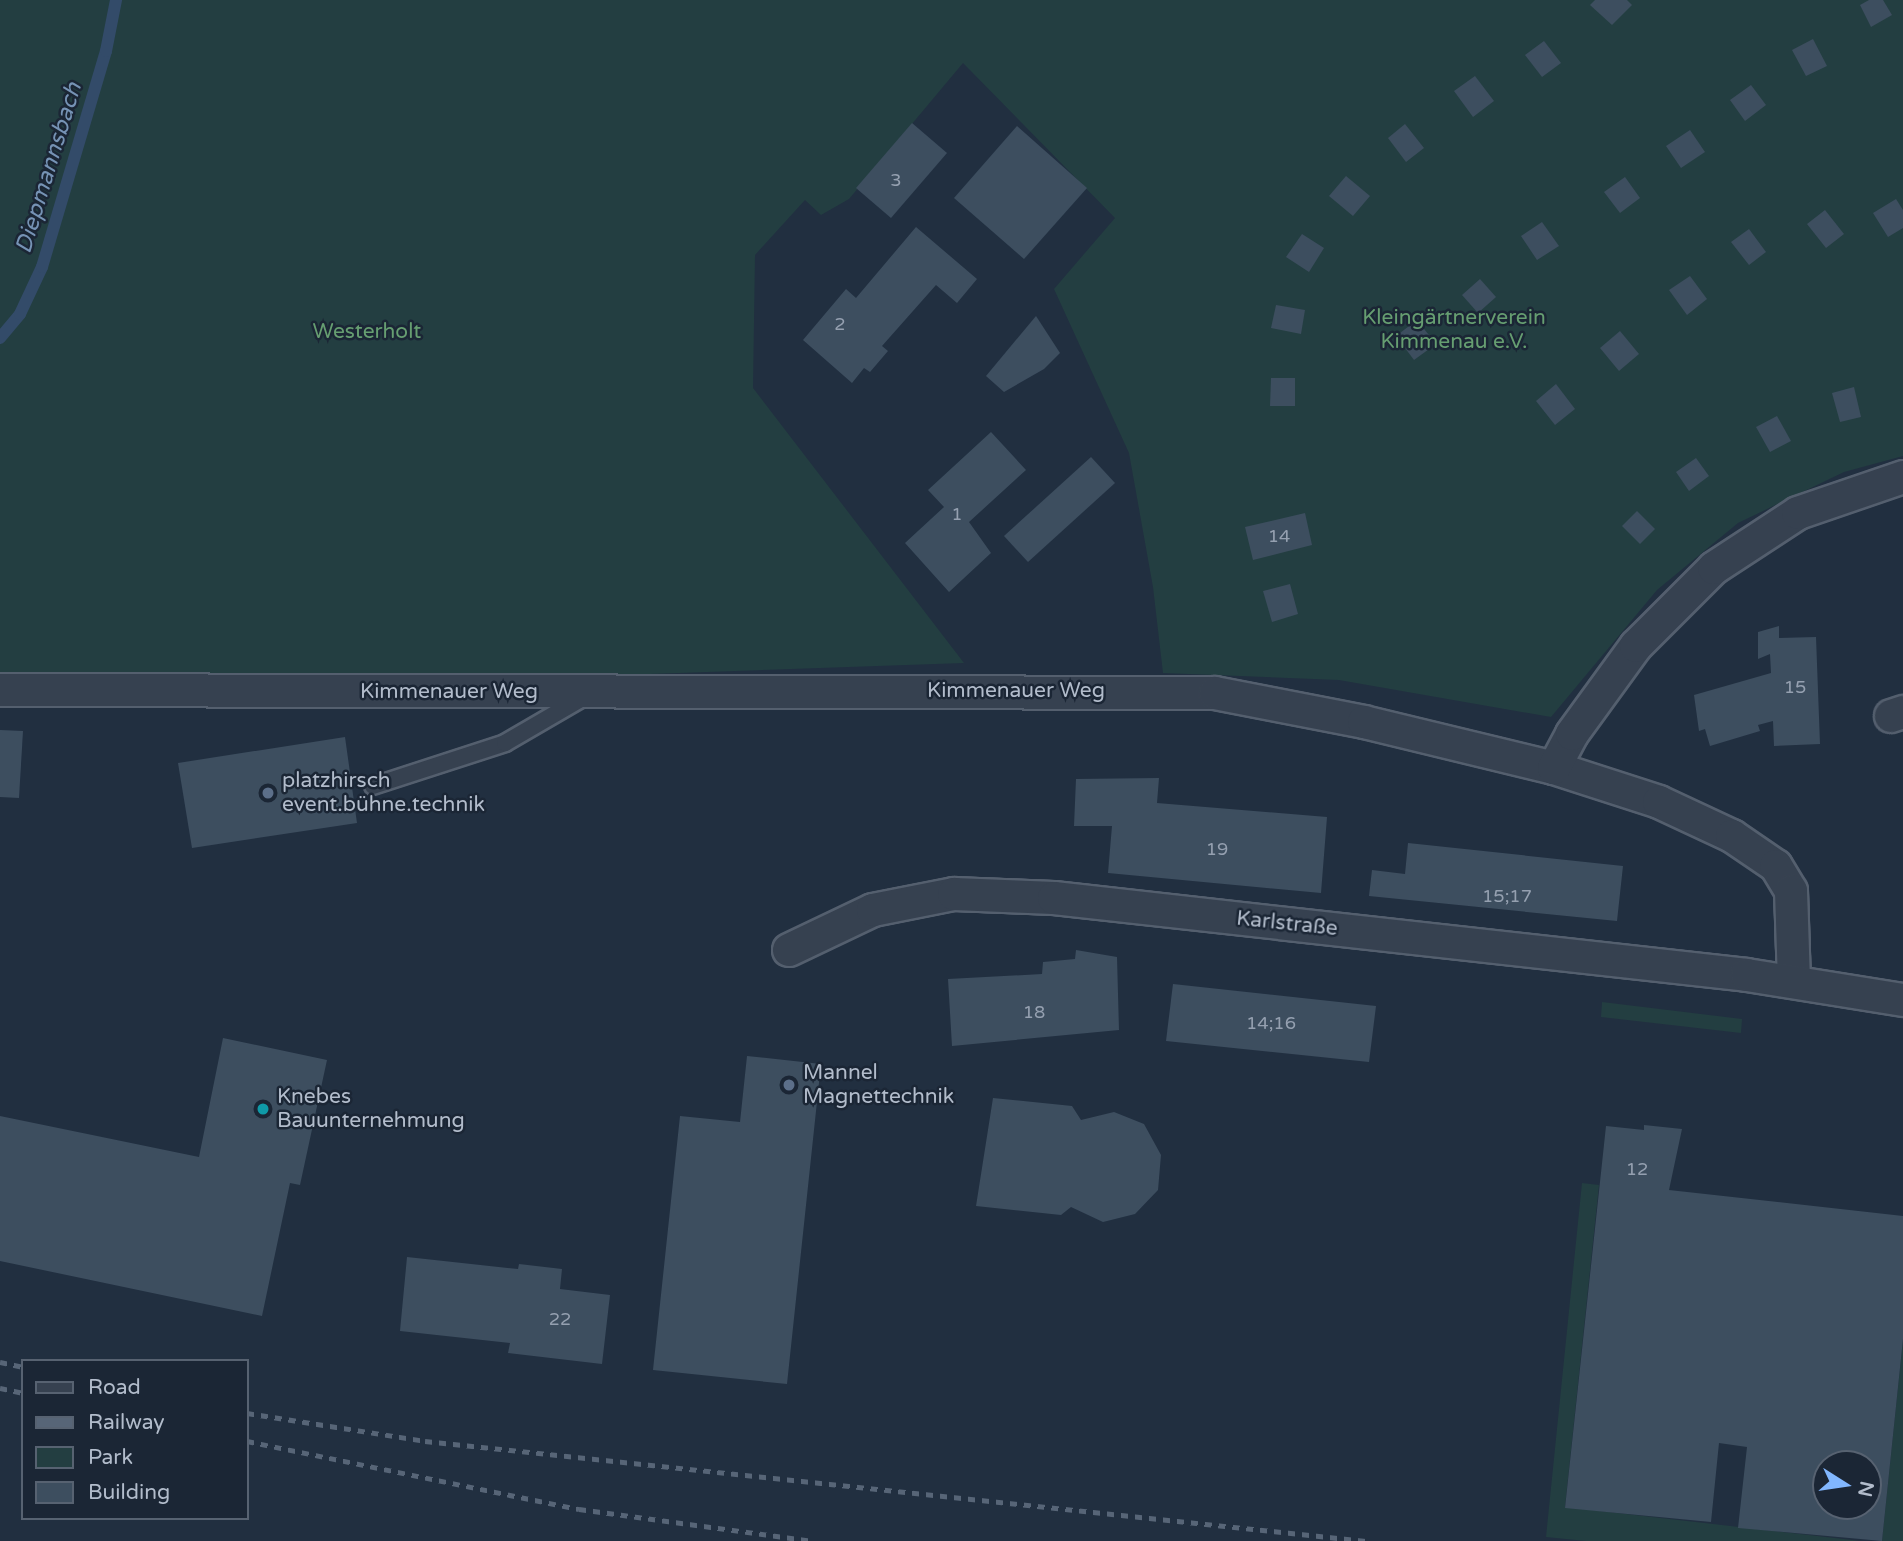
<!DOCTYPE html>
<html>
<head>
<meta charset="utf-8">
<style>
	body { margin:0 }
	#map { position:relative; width:1903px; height:1541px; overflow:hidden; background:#212f40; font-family:"Varela Round",sans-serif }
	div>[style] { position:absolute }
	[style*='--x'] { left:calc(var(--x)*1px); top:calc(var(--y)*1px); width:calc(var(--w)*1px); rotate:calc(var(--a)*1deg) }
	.green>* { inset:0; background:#233e41 }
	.stream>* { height:12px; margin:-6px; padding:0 6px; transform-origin:6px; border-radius:6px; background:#334b69 }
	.building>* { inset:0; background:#3d4e5f }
	.roads { filter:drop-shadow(2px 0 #545f6e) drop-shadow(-2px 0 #545f6e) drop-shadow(0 2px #545f6e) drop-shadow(0 -2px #545f6e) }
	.lane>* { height:16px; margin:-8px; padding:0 8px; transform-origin:8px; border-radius:8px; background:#364150 }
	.street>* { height:32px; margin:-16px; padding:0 16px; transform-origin:16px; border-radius:16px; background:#364150 }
	.rail>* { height:5px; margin-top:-2.5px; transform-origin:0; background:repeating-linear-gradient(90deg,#576577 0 7px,transparent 0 14px) }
	.dots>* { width:19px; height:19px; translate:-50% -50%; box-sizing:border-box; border:4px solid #1b2635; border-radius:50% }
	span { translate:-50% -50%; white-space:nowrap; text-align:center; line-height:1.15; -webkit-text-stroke:5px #1b2635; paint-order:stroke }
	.number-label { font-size:18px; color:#95a0b0 }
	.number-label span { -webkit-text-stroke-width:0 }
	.park-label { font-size:21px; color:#669e71 }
	.street-label { font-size:21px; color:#b2bccb }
	.poi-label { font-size:21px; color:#b2bccb }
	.left { translate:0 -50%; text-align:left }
	.water-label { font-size:23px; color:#7693b5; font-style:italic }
	.legend { position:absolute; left:21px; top:1359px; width:228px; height:161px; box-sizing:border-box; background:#1b2635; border:2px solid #576271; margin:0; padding:9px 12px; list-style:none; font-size:21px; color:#b2bccb }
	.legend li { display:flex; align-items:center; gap:14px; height:35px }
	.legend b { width:35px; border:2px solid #576271 }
	.north { position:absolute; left:1812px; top:1450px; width:70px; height:70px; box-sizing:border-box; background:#1b2635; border:2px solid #576271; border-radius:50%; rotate:102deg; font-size:19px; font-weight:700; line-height:28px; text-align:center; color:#b2bccb }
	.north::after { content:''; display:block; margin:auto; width:24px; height:32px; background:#82b7ff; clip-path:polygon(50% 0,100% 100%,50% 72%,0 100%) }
</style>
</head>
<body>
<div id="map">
	<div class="green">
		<div style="clip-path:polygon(0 0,1903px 0,1903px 456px,1844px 472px,1738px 523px,1657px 590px,1551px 717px,1339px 680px,1163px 673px,1153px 587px,1129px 453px,1054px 289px,1115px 218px,963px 63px,849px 199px,821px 215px,805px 200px,755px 255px,753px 388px,964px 663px,453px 681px,0 679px)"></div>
		<div style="clip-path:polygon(1602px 1002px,1742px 1019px,1741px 1033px,1601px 1017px)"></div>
		<div style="clip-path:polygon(1582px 1183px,1599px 1185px,1565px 1507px,1861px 1541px,1586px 1541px,1546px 1537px)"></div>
		<div style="clip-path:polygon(1903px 1339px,1903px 1541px,1882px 1541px)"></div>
	</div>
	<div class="stream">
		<div style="--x:0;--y:338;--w:31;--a:-50"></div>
		<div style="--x:20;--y:314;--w:52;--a:-64.9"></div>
		<div style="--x:42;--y:267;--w:225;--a:-73.5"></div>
		<div style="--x:106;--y:51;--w:52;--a:-78.9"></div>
	</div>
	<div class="building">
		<div style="clip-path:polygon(1595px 0,1627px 0,1632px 5px,1612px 25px,1590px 5px)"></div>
		<div style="clip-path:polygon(1869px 0,1883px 0,1892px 15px,1871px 27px,1860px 5px)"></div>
		<div style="clip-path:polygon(1813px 39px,1827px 66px,1806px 76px,1792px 50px)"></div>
		<div style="clip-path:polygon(1544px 41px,1561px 63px,1542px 77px,1525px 55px)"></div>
		<div style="clip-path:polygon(1475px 76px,1494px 101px,1473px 117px,1454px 91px)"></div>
		<div style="clip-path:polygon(1751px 85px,1766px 105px,1745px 121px,1730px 100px)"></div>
		<div style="clip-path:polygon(912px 123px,947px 153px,891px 218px,856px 188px)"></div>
		<div style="clip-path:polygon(1405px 124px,1424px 148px,1406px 162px,1388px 138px)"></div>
		<div style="clip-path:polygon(1017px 126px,1087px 188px,1024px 259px,954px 198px)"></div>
		<div style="clip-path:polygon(1690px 130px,1705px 152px,1681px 168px,1666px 146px)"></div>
		<div style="clip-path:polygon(1346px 176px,1370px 196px,1353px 216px,1329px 196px)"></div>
		<div style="clip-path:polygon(1625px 177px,1640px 198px,1620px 213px,1604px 192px)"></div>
		<div style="clip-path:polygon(1896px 199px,1903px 210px,1903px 228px,1888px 237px,1873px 213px)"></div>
		<div style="clip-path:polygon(1825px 210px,1844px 234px,1826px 248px,1807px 224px)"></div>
		<div style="clip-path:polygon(1542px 222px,1559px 246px,1537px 260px,1521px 236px)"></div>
		<div style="clip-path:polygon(916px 227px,977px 279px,957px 303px,936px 285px,882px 346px,888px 351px,870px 372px,864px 368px,852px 383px,803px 340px,846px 289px,856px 298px)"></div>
		<div style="clip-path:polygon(1749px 229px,1766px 252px,1749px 265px,1731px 242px)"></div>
		<div style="clip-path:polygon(1302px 234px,1324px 248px,1309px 272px,1286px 257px)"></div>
		<div style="clip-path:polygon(1690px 276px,1707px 299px,1687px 315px,1669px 290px)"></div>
		<div style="clip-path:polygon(1480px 279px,1496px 297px,1478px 313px,1462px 295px)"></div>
		<div style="clip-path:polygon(1276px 305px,1305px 310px,1301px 334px,1271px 328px)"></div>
		<div style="clip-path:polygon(1036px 316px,1060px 353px,1044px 369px,1004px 392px,986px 376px)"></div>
		<div style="clip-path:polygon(1417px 320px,1436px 344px,1414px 360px,1396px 336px)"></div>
		<div style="clip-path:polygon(1620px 331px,1639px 354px,1619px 371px,1600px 348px)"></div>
		<div style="clip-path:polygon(1271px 378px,1295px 378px,1295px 406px,1270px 406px)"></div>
		<div style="clip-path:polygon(1556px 384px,1575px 409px,1555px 425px,1536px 401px)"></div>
		<div style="clip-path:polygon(1854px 387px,1861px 417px,1840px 422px,1832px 393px)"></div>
		<div style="clip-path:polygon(1777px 416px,1791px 441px,1770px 452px,1756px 427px)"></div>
		<div style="clip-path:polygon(991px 432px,1026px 470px,969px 522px,991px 553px,949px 592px,905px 543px,944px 507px,928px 490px)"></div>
		<div style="clip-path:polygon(1091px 457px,1115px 483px,1028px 562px,1004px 536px)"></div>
		<div style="clip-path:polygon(1696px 458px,1709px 476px,1689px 491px,1676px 472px)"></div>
		<div style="clip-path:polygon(1637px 511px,1655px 529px,1640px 544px,1622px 526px)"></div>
		<div style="clip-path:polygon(1305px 513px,1312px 545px,1253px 560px,1245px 527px)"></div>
		<div style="clip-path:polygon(1290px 584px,1298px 614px,1272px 622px,1263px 591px)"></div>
		<div style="clip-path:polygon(1779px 626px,1779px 638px,1816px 637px,1820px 744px,1774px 746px,1773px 721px,1758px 725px,1760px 731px,1710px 746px,1705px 729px,1699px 731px,1694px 695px,1771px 673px,1770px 654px,1758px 659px,1758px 632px)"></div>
		<div style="clip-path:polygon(0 730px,23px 731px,19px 798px,0 797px)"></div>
		<div style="clip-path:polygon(345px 737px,357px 823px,192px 848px,178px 763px)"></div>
		<div style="clip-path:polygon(1159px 778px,1157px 803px,1327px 817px,1321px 893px,1108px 873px,1112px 826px,1074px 826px,1076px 779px)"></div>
		<div style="clip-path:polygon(1408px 843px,1623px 866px,1617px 921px,1369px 896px,1372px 870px,1405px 874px)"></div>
		<div style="clip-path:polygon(1076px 950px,1117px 957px,1119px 1030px,952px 1046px,948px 979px,1042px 974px,1043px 962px,1075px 959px)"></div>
		<div style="clip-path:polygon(1173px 984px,1376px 1006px,1369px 1062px,1166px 1041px)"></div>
		<div style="clip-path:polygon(223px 1038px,327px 1060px,300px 1185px,290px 1183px,262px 1316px,0 1261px,0 1116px,199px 1157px)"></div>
		<div style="clip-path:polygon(747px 1056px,821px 1064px,787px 1384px,653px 1370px,680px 1116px,740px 1122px)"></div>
		<div style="clip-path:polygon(993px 1098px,1072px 1106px,1081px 1120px,1114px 1112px,1144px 1124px,1161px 1155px,1158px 1190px,1135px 1214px,1103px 1222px,1071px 1207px,1061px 1215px,976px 1206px)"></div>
		<div style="clip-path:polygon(evenodd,1644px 1125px,1682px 1129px,1669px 1190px,1903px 1216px,1903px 1339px,1882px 1541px,1738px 1528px,1747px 1447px,1719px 1443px,1711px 1522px,1565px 1508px,1606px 1126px,1644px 1130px,1644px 1125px,1826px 1464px,1868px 1464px,1868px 1506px,1826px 1506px,1826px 1464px)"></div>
		<div style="clip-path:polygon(407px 1257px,518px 1269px,519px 1264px,562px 1269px,560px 1289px,610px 1295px,602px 1364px,508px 1353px,510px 1343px,400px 1331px)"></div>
	</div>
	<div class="roads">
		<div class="lane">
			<div style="--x:373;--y:786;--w:139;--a:-18"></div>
			<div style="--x:505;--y:743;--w:91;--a:-30.2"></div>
		</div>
		<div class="street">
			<div style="--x:0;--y:690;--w:1215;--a:0.14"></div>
			<div style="--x:1215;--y:693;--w:152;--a:11"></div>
			<div style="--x:1364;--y:722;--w:195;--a:13.6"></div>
			<div style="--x:1554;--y:768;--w:110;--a:17.9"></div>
			<div style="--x:1659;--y:802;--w:81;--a:25"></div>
			<div style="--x:1732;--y:836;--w:53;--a:34.3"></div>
			<div style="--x:1776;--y:866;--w:29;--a:59"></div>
			<div style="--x:1791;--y:891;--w:90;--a:88.1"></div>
			<div style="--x:1891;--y:716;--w:13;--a:-18"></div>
			<div style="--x:1554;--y:768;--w:38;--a:-62"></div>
			<div style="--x:1572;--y:734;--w:109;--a:-54"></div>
			<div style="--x:1636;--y:646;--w:110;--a:-45"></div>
			<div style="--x:1714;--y:568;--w:100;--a:-33.2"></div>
			<div style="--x:1798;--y:513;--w:111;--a:-18.9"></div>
			<div style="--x:789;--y:950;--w:93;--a:-25.5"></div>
			<div style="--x:873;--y:910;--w:83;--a:-11.2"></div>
			<div style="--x:954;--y:894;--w:100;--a:2.3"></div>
			<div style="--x:1054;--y:898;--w:697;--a:6.34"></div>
			<div style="--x:1747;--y:975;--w:158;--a:9.1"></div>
		</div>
	</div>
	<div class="rail">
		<div style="--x:0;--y:1362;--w:24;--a:12"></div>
		<div style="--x:0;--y:1388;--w:24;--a:12"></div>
		<div style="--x:247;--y:1413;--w:180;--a:8.9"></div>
		<div style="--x:425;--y:1441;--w:946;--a:6.07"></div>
		<div style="--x:247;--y:1441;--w:339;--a:11.6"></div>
		<div style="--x:579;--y:1509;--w:236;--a:7.8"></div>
	</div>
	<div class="dots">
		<div style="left:268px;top:793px;background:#5c6f8a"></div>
		<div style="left:789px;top:1085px;background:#5c6f8a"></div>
		<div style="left:263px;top:1109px;background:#0f9aa8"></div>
	</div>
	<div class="number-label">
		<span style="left:896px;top:180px">3</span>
		<span style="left:840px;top:324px">2</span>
		<span style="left:957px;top:514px">1</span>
		<span style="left:1279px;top:536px">14</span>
		<span style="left:1795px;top:687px">15</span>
		<span style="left:1217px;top:849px">19</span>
		<span style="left:1507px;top:896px">15;17</span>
		<span style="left:1034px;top:1012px">18</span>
		<span style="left:1271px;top:1023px">14;16</span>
		<span style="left:1637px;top:1169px">12</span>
		<span style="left:560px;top:1319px">22</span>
	</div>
	<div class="park-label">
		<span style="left:1454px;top:330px">Kleingärtnerverein<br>Kimmenau e.V.</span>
		<span style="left:367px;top:332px">Westerholt</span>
	</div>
	<div class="street-label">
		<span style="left:1016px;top:691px">Kimmenauer Weg</span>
		<span style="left:449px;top:692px">Kimmenauer Weg</span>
		<span style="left:1287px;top:924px;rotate:6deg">Karlstraße</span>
	</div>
	<div class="poi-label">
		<span class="left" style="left:282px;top:793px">platzhirsch<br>event.bühne.technik</span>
		<span class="left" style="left:803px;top:1085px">Mannel<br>Magnettechnik</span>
		<span class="left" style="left:277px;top:1109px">Knebes<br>Bauunternehmung</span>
	</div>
	<div class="water-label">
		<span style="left:49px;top:168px;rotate:-73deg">Diepmannsbach</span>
	</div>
	<ul class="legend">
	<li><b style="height:9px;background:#364150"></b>Road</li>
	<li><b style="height:9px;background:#576577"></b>Railway</li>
	<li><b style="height:19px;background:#233e41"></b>Park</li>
	<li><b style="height:19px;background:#3d4e5f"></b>Building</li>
	</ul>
	<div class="north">N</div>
</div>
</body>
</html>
